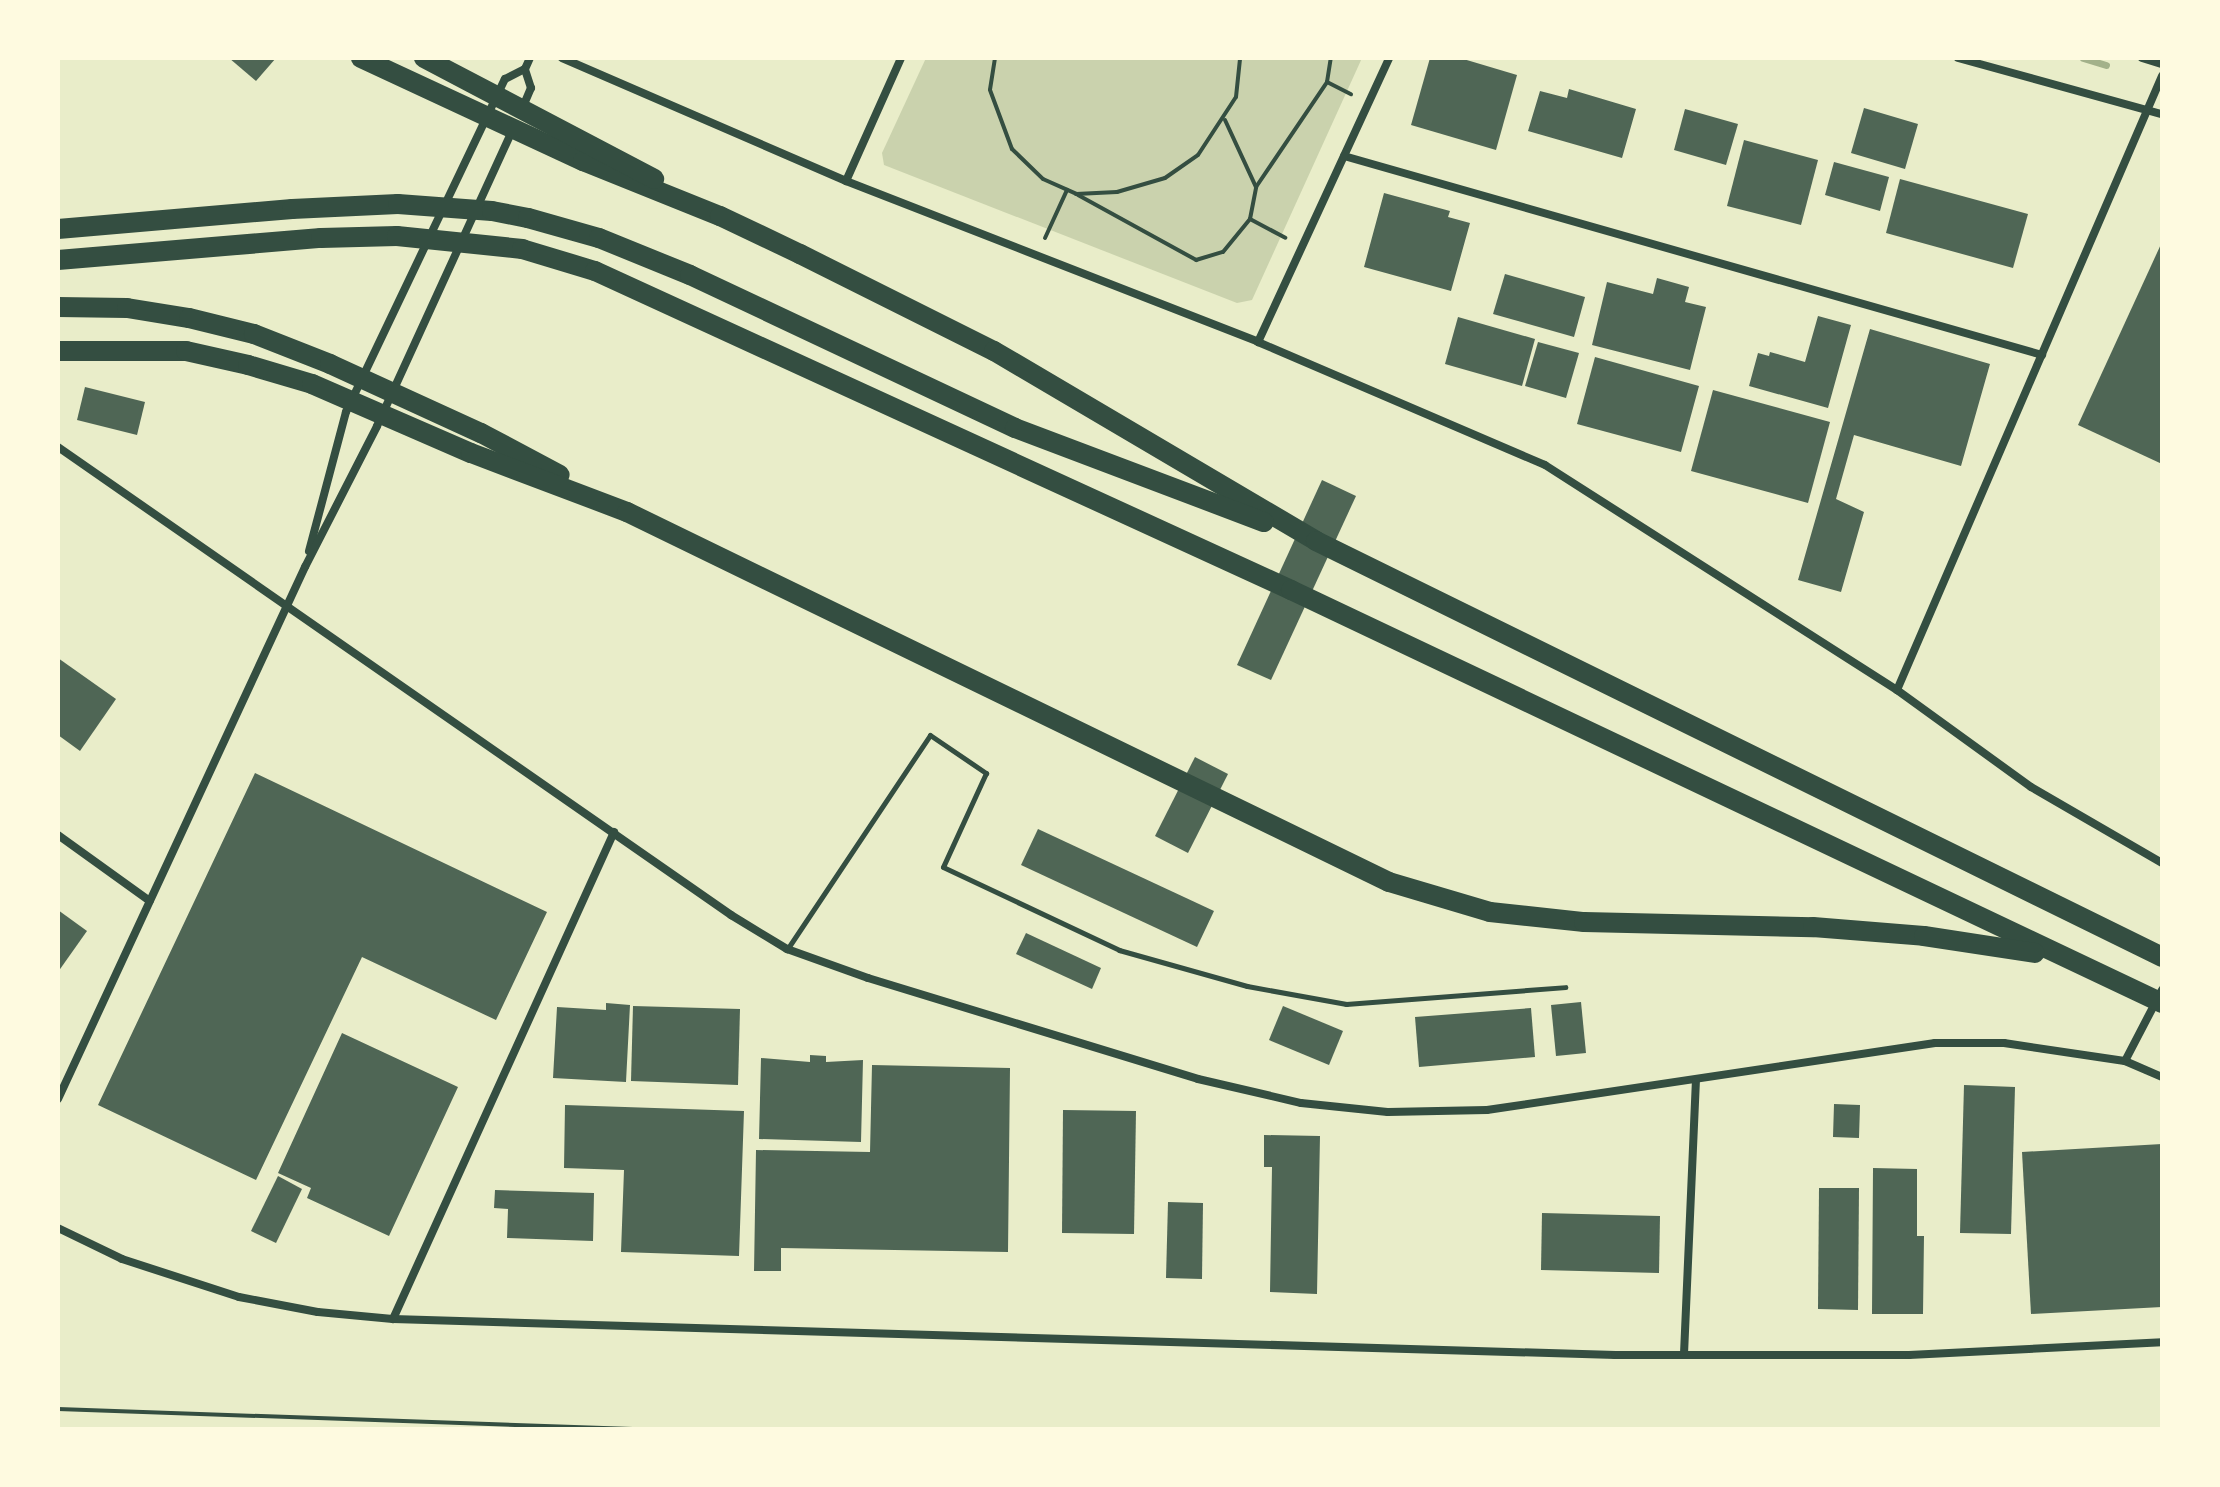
<!DOCTYPE html>
<html>
<head>
<meta charset="utf-8">
<style>
	body { margin:0 }
	#map { position:relative; width:2220px; height:1487px; overflow:hidden; background:#e9edc9; font-family:Signika,sans-serif }
	div>[style] { position:absolute }
	[style*='--x'] { left:calc(var(--x)*1px); top:calc(var(--y)*1px); width:calc(var(--w)*1px); rotate:calc(var(--a)*1deg) }
	.green>* { inset:0; background:#cad2ad }
	.stream>* { height:7px; margin:-3.5px; padding:0 3.5px; transform-origin:3.5px; border-radius:3.5px; background:#a3b18a }
	.building>* { inset:0; background:#4f6655 }
	.path>* { height:4px; margin:-2px; padding:0 2px; transform-origin:2px; border-radius:2px; background:#344e41 }
	.service>* { height:5px; margin:-2.5px; padding:0 2.5px; transform-origin:2.5px; border-radius:2.5px; background:#344e41 }
	.minor>* { height:8px; margin:-4px; padding:0 4px; transform-origin:4px; border-radius:4px; background:#344e41 }
	.motorway>* { height:20px; margin:-10px; padding:0 10px; transform-origin:10px; border-radius:10px; background:#344e41 }
	span { translate:-50% -50%; white-space:nowrap; text-align:center; line-height:1.15; -webkit-text-stroke:7px #fefae0; paint-order:stroke }
	.frame { position:absolute; inset:0; border:60px solid #fefae0; pointer-events:none }
</style>
</head>
<body>
<div id="map">
	<div class="green">
		<div style="clip-path:polygon(926px 58px,1362px 58px,1252px 300px,1237px 303px,884px 165px,882px 153px)"></div>
	</div>
	<div class="stream">
		<div style="--x:2083;--y:58;--w:24;--a:17"></div>
	</div>
	<div class="building">
		<div style="clip-path:polygon(229px 58px,276px 58px,256px 81px)"></div>
		<div style="clip-path:polygon(1430px 58px,1460px 58px,1517px 75px,1496px 150px,1411px 125px)"></div>
		<div style="clip-path:polygon(1569px 89px,1636px 109px,1622px 158px,1528px 131px,1540px 91px,1567px 98px)"></div>
		<div style="clip-path:polygon(1864px 108px,1918px 124px,1905px 169px,1851px 153px)"></div>
		<div style="clip-path:polygon(1685px 109px,1738px 124px,1726px 165px,1674px 150px)"></div>
		<div style="clip-path:polygon(1744px 140px,1818px 160px,1801px 225px,1727px 206px)"></div>
		<div style="clip-path:polygon(1834px 162px,1889px 177px,1880px 211px,1825px 195px)"></div>
		<div style="clip-path:polygon(1900px 179px,2028px 214px,2013px 268px,1886px 233px)"></div>
		<div style="clip-path:polygon(1384px 193px,1450px 211px,1448px 217px,1470px 223px,1451px 291px,1364px 267px)"></div>
		<div style="clip-path:polygon(2162px 242px,2162px 464px,2078px 425px)"></div>
		<div style="clip-path:polygon(1505px 274px,1585px 297px,1574px 337px,1493px 314px)"></div>
		<div style="clip-path:polygon(1657px 278px,1689px 287px,1685px 302px,1706px 307px,1690px 370px,1592px 345px,1607px 282px,1653px 294px)"></div>
		<div style="clip-path:polygon(1818px 316px,1851px 325px,1828px 408px,1749px 386px,1758px 353px,1769px 356px,1770px 352px,1805px 362px)"></div>
		<div style="clip-path:polygon(1458px 317px,1535px 339px,1522px 386px,1445px 364px)"></div>
		<div style="clip-path:polygon(1870px 329px,1990px 364px,1961px 466px,1854px 435px,1836px 499px,1864px 512px,1841px 592px,1798px 580px)"></div>
		<div style="clip-path:polygon(1538px 342px,1579px 353px,1566px 398px,1525px 386px)"></div>
		<div style="clip-path:polygon(1595px 357px,1699px 386px,1681px 452px,1577px 424px)"></div>
		<div style="clip-path:polygon(85px 387px,145px 402px,137px 435px,77px 420px)"></div>
		<div style="clip-path:polygon(1713px 390px,1830px 422px,1808px 503px,1691px 471px)"></div>
		<div style="clip-path:polygon(1322px 480px,1356px 496px,1271px 680px,1237px 665px)"></div>
		<div style="clip-path:polygon(58px 658px,116px 699px,80px 751px,58px 735px)"></div>
		<div style="clip-path:polygon(1195px 757px,1228px 774px,1188px 853px,1155px 836px)"></div>
		<div style="clip-path:polygon(255px 773px,547px 912px,496px 1020px,362px 957px,256px 1180px,98px 1105px)"></div>
		<div style="clip-path:polygon(1038px 829px,1214px 911px,1197px 947px,1021px 865px)"></div>
		<div style="clip-path:polygon(58px 910px,87px 931px,58px 972px)"></div>
		<div style="clip-path:polygon(1026px 933px,1101px 968px,1092px 989px,1016px 954px)"></div>
		<div style="clip-path:polygon(1581px 1002px,1586px 1053px,1556px 1056px,1551px 1005px)"></div>
		<div style="clip-path:polygon(606px 1003px,630px 1005px,626px 1082px,553px 1078px,557px 1007px,606px 1010px)"></div>
		<div style="clip-path:polygon(633px 1006px,740px 1009px,738px 1085px,631px 1081px)"></div>
		<div style="clip-path:polygon(1283px 1006px,1343px 1031px,1329px 1065px,1269px 1040px)"></div>
		<div style="clip-path:polygon(1531px 1008px,1535px 1057px,1419px 1067px,1415px 1017px)"></div>
		<div style="clip-path:polygon(342px 1033px,458px 1087px,389px 1236px,307px 1198px,311px 1188px,278px 1173px)"></div>
		<div style="clip-path:polygon(810px 1055px,826px 1056px,826px 1062px,863px 1060px,861px 1142px,759px 1139px,761px 1058px,810px 1062px)"></div>
		<div style="clip-path:polygon(872px 1065px,1010px 1068px,1008px 1252px,781px 1248px,781px 1271px,754px 1271px,756px 1150px,870px 1152px)"></div>
		<div style="clip-path:polygon(1964px 1085px,2015px 1087px,2011px 1234px,1960px 1233px)"></div>
		<div style="clip-path:polygon(1834px 1104px,1860px 1105px,1859px 1138px,1833px 1137px)"></div>
		<div style="clip-path:polygon(565px 1105px,744px 1111px,739px 1256px,621px 1252px,624px 1170px,564px 1168px)"></div>
		<div style="clip-path:polygon(1063px 1110px,1136px 1111px,1134px 1234px,1062px 1233px)"></div>
		<div style="clip-path:polygon(1264px 1135px,1320px 1136px,1317px 1294px,1270px 1292px,1272px 1167px,1264px 1167px)"></div>
		<div style="clip-path:polygon(2162px 1144px,2162px 1307px,2031px 1314px,2022px 1152px)"></div>
		<div style="clip-path:polygon(1873px 1168px,1917px 1169px,1917px 1236px,1924px 1236px,1923px 1314px,1872px 1314px)"></div>
		<div style="clip-path:polygon(278px 1176px,302px 1189px,276px 1243px,251px 1231px)"></div>
		<div style="clip-path:polygon(1819px 1188px,1859px 1188px,1858px 1310px,1818px 1309px)"></div>
		<div style="clip-path:polygon(495px 1190px,594px 1193px,593px 1241px,507px 1238px,508px 1209px,494px 1208px)"></div>
		<div style="clip-path:polygon(1168px 1202px,1203px 1203px,1202px 1279px,1166px 1278px)"></div>
		<div style="clip-path:polygon(1542px 1213px,1660px 1216px,1659px 1273px,1541px 1270px)"></div>
	</div>
	<div class="path">
		<div style="--x:995;--y:58;--w:32;--a:99"></div>
		<div style="--x:990;--y:90;--w:63;--a:69.6"></div>
		<div style="--x:1012;--y:149;--w:43;--a:44.1"></div>
		<div style="--x:1043;--y:179;--w:36;--a:24"></div>
		<div style="--x:1076;--y:194;--w:41;--a:-2.8"></div>
		<div style="--x:1117;--y:192;--w:50;--a:-16.3"></div>
		<div style="--x:1165;--y:178;--w:40;--a:-34.9"></div>
		<div style="--x:1198;--y:155;--w:69;--a:-56.8"></div>
		<div style="--x:1236;--y:97;--w:39;--a:-84"></div>
		<div style="--x:1327;--y:82;--w:27;--a:27"></div>
		<div style="--x:1225;--y:120;--w:74;--a:65.2"></div>
		<div style="--x:1078;--y:195;--w:135;--a:28.8"></div>
		<div style="--x:1196;--y:260;--w:28;--a:-17"></div>
		<div style="--x:1223;--y:252;--w:43;--a:-50.7"></div>
		<div style="--x:1250;--y:219;--w:33;--a:-79"></div>
		<div style="--x:1256;--y:187;--w:127;--a:-55.9"></div>
		<div style="--x:1327;--y:82;--w:24;--a:-81"></div>
		<div style="--x:1250;--y:219;--w:40;--a:28"></div>
		<div style="--x:1045;--y:238;--w:53;--a:-65.4"></div>
		<div style="--x:58;--y:1409;--w:575;--a:1.99"></div>
	</div>
	<div class="service">
		<div style="--x:788;--y:948;--w:256;--a:-56.3"></div>
		<div style="--x:930;--y:735;--w:68;--a:34.2"></div>
		<div style="--x:986;--y:773;--w:103;--a:114.6"></div>
		<div style="--x:943;--y:867;--w:195;--a:25.2"></div>
		<div style="--x:1119;--y:950;--w:133;--a:15.7"></div>
		<div style="--x:1247;--y:986;--w:101;--a:10.3"></div>
		<div style="--x:1346;--y:1004;--w:220;--a:-4.4"></div>
	</div>
	<div class="minor">
		<div style="--x:562;--y:58;--w:309;--a:23.4"></div>
		<div style="--x:846;--y:181;--w:442;--a:21.3"></div>
		<div style="--x:1258;--y:342;--w:312;--a:23.2"></div>
		<div style="--x:1545;--y:465;--w:418;--a:32.6"></div>
		<div style="--x:1897;--y:690;--w:165;--a:35.9"></div>
		<div style="--x:2031;--y:787;--w:151;--a:30.1"></div>
		<div style="--x:1958;--y:58;--w:212;--a:15.4"></div>
		<div style="--x:2142;--y:58;--w:21;--a:17"></div>
		<div style="--x:522;--y:109;--w:23;--a:-67"></div>
		<div style="--x:531;--y:88;--w:20;--a:-108"></div>
		<div style="--x:1344;--y:156;--w:726;--a:15.91"></div>
		<div style="--x:846;--y:181;--w:135;--a:-65.9"></div>
		<div style="--x:1258;--y:342;--w:313;--a:-65.2"></div>
		<div style="--x:58;--y:447;--w:820;--a:34.81"></div>
		<div style="--x:731;--y:915;--w:66;--a:31.3"></div>
		<div style="--x:787;--y:949;--w:86;--a:19.7"></div>
		<div style="--x:868;--y:978;--w:345;--a:17"></div>
		<div style="--x:1198;--y:1079;--w:106;--a:13.1"></div>
		<div style="--x:1301;--y:1103;--w:87;--a:5.9"></div>
		<div style="--x:1388;--y:1112;--w:99;--a:-1.2"></div>
		<div style="--x:1487;--y:1110;--w:453;--a:-8.5"></div>
		<div style="--x:1935;--y:1043;--w:69;--a:0"></div>
		<div style="--x:2004;--y:1043;--w:122;--a:8.5"></div>
		<div style="--x:2125;--y:1061;--w:40;--a:23.4"></div>
		<div style="--x:309;--y:551;--w:144;--a:-75.1"></div>
		<div style="--x:346;--y:412;--w:369;--a:-64.5"></div>
		<div style="--x:505;--y:79;--w:22;--a:-27"></div>
		<div style="--x:525;--y:69;--w:12;--a:-66"></div>
		<div style="--x:1897;--y:690;--w:669;--a:-66.66"></div>
		<div style="--x:58;--y:835;--w:113;--a:35.7"></div>
		<div style="--x:2125;--y:1061;--w:80;--a:-62.5"></div>
		<div style="--x:58;--y:1099;--w:587;--a:-65.1"></div>
		<div style="--x:305;--y:567;--w:158;--a:-62.9"></div>
		<div style="--x:377;--y:426;--w:327;--a:-65.4"></div>
		<div style="--x:58;--y:1228;--w:71;--a:25.8"></div>
		<div style="--x:122;--y:1259;--w:123;--a:18"></div>
		<div style="--x:239;--y:1297;--w:80;--a:10.8"></div>
		<div style="--x:318;--y:1312;--w:75;--a:5.3"></div>
		<div style="--x:393;--y:1319;--w:1223;--a:1.69"></div>
		<div style="--x:1615;--y:1355;--w:294;--a:0"></div>
		<div style="--x:1909;--y:1355;--w:253;--a:-2.9"></div>
		<div style="--x:393;--y:1319;--w:535;--a:-65.59"></div>
		<div style="--x:1684;--y:1354;--w:273;--a:-87.5"></div>
	</div>
	<div class="motorway">
		<div style="--x:361;--y:58;--w:245;--a:24.9"></div>
		<div style="--x:583;--y:161;--w:148;--a:21.9"></div>
		<div style="--x:720;--y:216;--w:89;--a:25.4"></div>
		<div style="--x:800;--y:254;--w:217;--a:26.6"></div>
		<div style="--x:994;--y:351;--w:374;--a:30.5"></div>
		<div style="--x:1316;--y:541;--w:943;--a:26.18"></div>
		<div style="--x:424;--y:58;--w:260;--a:27.7"></div>
		<div style="--x:58;--y:229;--w:235;--a:-4.9"></div>
		<div style="--x:292;--y:209;--w:106;--a:-2.7"></div>
		<div style="--x:398;--y:204;--w:94;--a:4.3"></div>
		<div style="--x:492;--y:211;--w:37;--a:11"></div>
		<div style="--x:528;--y:218;--w:74;--a:15.7"></div>
		<div style="--x:599;--y:238;--w:98;--a:22.1"></div>
		<div style="--x:690;--y:275;--w:359;--a:25.2"></div>
		<div style="--x:1015;--y:428;--w:266;--a:20.7"></div>
		<div style="--x:58;--y:260;--w:264;--a:-4.8"></div>
		<div style="--x:321;--y:238;--w:76;--a:-1.5"></div>
		<div style="--x:397;--y:236;--w:126;--a:5.9"></div>
		<div style="--x:522;--y:249;--w:76;--a:16.8"></div>
		<div style="--x:595;--y:271;--w:766;--a:24.62"></div>
		<div style="--x:1291;--y:590;--w:964;--a:25.37"></div>
		<div style="--x:58;--y:307;--w:69;--a:0.8"></div>
		<div style="--x:127;--y:308;--w:63;--a:9.2"></div>
		<div style="--x:189;--y:318;--w:67;--a:13.8"></div>
		<div style="--x:254;--y:334;--w:82;--a:21.5"></div>
		<div style="--x:330;--y:364;--w:166;--a:24.6"></div>
		<div style="--x:481;--y:433;--w:89;--a:28"></div>
		<div style="--x:58;--y:351;--w:128;--a:0"></div>
		<div style="--x:186;--y:351;--w:64;--a:12.7"></div>
		<div style="--x:248;--y:365;--w:67;--a:16.5"></div>
		<div style="--x:312;--y:384;--w:173;--a:23.5"></div>
		<div style="--x:471;--y:453;--w:167;--a:20.7"></div>
		<div style="--x:627;--y:512;--w:847;--a:25.9"></div>
		<div style="--x:1389;--y:882;--w:105;--a:16.5"></div>
		<div style="--x:1490;--y:912;--w:95;--a:6.1"></div>
		<div style="--x:1584;--y:922;--w:229;--a:1.3"></div>
		<div style="--x:1813;--y:927;--w:111;--a:4.6"></div>
		<div style="--x:1924;--y:936;--w:112;--a:8.7"></div>
	</div>
	<div class="frame"></div>
</div>
</body>
</html>
